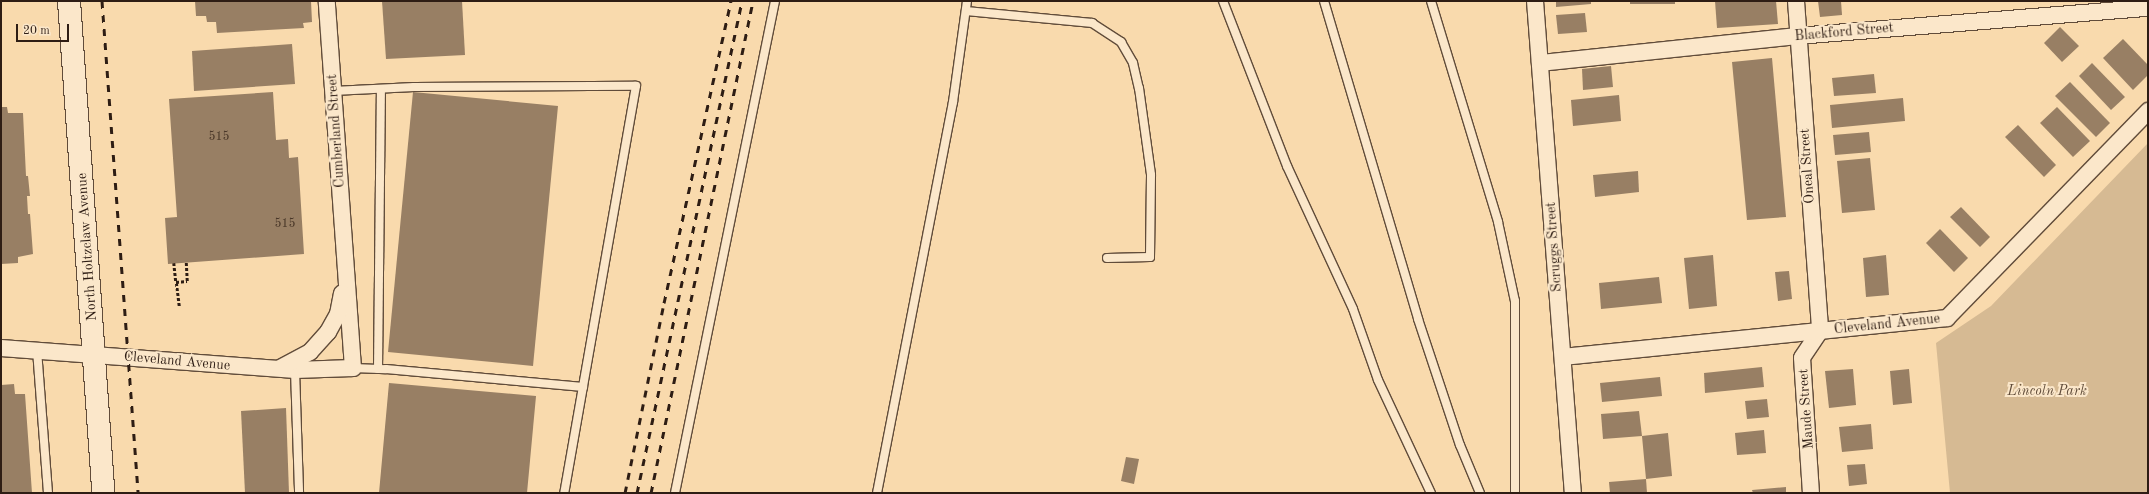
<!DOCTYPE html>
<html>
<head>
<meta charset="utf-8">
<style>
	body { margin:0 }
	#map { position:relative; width:2149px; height:494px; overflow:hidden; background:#f9daad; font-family:"Old Standard TT",serif }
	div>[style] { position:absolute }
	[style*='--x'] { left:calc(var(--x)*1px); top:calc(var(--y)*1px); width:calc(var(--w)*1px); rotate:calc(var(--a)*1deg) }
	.green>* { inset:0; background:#d6ba93 }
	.building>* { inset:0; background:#987f64 }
	.path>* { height:2.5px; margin-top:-1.25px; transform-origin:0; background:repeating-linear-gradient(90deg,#2e1d14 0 3px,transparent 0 5px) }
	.roads { filter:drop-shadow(1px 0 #614c3a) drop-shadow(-1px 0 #614c3a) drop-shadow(0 1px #614c3a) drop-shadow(0 -1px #614c3a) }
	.lane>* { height:8px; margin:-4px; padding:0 4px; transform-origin:4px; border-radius:4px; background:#fbe7ca }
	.street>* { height:16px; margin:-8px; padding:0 8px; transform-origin:8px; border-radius:8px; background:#fbe7ca }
	.secondary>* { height:22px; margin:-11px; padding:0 11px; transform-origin:11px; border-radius:11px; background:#fbe7ca }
	.rail>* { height:3px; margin-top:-1.5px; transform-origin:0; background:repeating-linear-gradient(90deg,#2e1d14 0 7px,transparent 0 14px) }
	span { translate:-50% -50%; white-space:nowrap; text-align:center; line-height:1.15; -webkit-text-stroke:4px #fbe7ca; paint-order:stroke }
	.number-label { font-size:12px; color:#483628 }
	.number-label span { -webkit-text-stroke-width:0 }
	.street-label { font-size:14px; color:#2e1d14 }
	.park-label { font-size:14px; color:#604c3a; font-style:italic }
	.frame { position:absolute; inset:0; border:2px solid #2e1d14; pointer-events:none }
	.scale { position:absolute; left:16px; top:24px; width:53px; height:18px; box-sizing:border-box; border:2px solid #2e1d14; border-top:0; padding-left:5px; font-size:12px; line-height:14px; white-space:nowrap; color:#2e1d14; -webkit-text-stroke:3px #fbe7ca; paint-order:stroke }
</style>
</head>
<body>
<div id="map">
	<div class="green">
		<div style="clip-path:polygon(2148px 143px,2148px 493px,1950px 493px,1936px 343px,1991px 306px)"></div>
	</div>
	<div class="building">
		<div style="clip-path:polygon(195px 1px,311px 1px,312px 22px,303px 23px,304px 28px,217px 33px,216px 22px,207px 22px,206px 16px,196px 16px)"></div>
		<div style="clip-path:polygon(382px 1px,462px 1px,465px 55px,386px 59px)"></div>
		<div style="clip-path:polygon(1556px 1px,1591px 1px,1591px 4px,1556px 7px)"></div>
		<div style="clip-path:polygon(1630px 1px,1675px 1px,1675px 4px,1630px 4px)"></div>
		<div style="clip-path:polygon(1715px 1px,1776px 1px,1778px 24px,1717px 28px)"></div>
		<div style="clip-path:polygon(1818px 1px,1841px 1px,1842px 15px,1820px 17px)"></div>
		<div style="clip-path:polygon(1585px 13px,1587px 32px,1558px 34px,1556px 15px)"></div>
		<div style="clip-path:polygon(2060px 27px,2079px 46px,2062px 62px,2044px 43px)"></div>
		<div style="clip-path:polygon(2123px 39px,2148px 65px,2148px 75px,2133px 90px,2103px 58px)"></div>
		<div style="clip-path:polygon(292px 44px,295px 84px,194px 91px,192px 51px)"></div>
		<div style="clip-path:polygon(1772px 58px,1786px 217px,1747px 220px,1732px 62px)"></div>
		<div style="clip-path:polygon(2092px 63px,2125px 97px,2111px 110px,2079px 76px)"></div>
		<div style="clip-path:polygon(1611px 66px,1613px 87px,1583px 90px,1582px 69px)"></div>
		<div style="clip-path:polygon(1874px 74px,1876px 93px,1834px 96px,1832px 78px)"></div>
		<div style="clip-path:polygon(2070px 82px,2110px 123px,2096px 137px,2055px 96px)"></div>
		<div style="clip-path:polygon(273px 92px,276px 140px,288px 139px,289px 158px,298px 157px,304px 254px,168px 264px,165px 218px,177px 217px,169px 99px)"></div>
		<div style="clip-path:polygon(413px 92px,558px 106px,533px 366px,388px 352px)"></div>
		<div style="clip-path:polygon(1619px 95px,1621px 121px,1573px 126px,1571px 100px)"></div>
		<div style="clip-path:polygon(1903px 98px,1905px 121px,1832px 128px,1830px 105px)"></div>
		<div style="clip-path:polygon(1px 107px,7px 107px,8px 113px,23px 113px,26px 176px,28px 176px,30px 196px,27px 196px,28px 214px,30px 214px,33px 254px,18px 257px,18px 263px,1px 264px)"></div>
		<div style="clip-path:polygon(2057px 107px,2090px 141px,2073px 157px,2040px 123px)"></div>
		<div style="clip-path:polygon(2018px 125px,2056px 165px,2044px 177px,2005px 137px)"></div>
		<div style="clip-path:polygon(1869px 132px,1871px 152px,1835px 155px,1833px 135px)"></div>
		<div style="clip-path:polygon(1870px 158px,1875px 210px,1842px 213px,1837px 161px)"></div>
		<div style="clip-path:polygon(1638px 171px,1639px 192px,1595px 197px,1593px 175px)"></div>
		<div style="clip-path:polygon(1961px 207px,1990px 237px,1980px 247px,1950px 217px)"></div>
		<div style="clip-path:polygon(1940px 229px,1968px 258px,1954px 272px,1926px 243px)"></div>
		<div style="clip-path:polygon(1713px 255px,1717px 306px,1689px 309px,1684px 258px)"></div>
		<div style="clip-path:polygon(1886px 255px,1889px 295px,1866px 297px,1863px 258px)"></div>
		<div style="clip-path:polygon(1789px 271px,1792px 299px,1778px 301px,1775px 272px)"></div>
		<div style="clip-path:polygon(1659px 277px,1662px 303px,1601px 309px,1599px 283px)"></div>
		<div style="clip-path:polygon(1762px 367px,1764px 387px,1705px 393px,1704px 373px)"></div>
		<div style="clip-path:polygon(1853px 369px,1856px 405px,1829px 408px,1825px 371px)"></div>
		<div style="clip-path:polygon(1909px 369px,1912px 403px,1893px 405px,1890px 371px)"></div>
		<div style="clip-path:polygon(1660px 377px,1662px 396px,1602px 402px,1600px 383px)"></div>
		<div style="clip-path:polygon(389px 383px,536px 396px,527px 493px,379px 493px)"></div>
		<div style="clip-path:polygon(14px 384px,15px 394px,25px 394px,32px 493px,1px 493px,1px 385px)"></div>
		<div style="clip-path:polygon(1767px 399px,1769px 417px,1747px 419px,1745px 401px)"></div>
		<div style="clip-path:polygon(286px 408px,289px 493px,245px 493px,241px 411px)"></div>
		<div style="clip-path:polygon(1639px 411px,1642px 436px,1603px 439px,1601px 414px)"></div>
		<div style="clip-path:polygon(1871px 424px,1873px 449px,1842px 452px,1839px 427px)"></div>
		<div style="clip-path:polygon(1764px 430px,1766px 453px,1737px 455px,1735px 433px)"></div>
		<div style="clip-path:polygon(1668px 433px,1672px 476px,1646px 479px,1642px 436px)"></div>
		<div style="clip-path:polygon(1126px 457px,1139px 459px,1134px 484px,1121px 481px)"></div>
		<div style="clip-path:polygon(1865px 464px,1867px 484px,1849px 486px,1847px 465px)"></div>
		<div style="clip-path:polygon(1646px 479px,1647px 493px,1610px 493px,1609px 482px)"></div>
		<div style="clip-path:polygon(1786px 487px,1786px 493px,1753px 493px,1752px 490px)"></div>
	</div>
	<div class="path">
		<div style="--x:174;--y:263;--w:19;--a:84"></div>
		<div style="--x:179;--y:306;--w:24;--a:-97"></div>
		<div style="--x:176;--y:282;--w:11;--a:-5"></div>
		<div style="--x:187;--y:281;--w:19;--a:-93"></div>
	</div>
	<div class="roads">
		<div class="lane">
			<div style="--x:1223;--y:1;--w:177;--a:68.8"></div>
			<div style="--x:1287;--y:166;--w:157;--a:65.2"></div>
			<div style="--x:1353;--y:309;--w:75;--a:70.6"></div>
			<div style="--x:1378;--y:380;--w:125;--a:64.9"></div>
			<div style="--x:1324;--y:1;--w:332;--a:73.5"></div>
			<div style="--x:1418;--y:319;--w:133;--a:71.6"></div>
			<div style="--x:1460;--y:445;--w:52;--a:67.4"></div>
			<div style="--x:1431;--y:1;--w:231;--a:73.1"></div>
			<div style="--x:1498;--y:222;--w:81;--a:77.9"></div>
			<div style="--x:1515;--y:301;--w:192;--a:90"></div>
			<div style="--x:966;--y:11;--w:127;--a:5.4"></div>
			<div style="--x:1092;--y:23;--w:35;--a:33"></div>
			<div style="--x:1121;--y:42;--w:24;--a:60"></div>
			<div style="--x:1133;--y:63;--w:26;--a:77"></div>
			<div style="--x:1139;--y:88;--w:88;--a:82.1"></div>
			<div style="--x:1151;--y:175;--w:82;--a:90.7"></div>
			<div style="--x:1150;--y:257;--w:43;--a:178.7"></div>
			<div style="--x:333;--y:91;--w:81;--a:-2.8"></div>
			<div style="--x:414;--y:87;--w:222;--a:-0.3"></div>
			<div style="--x:636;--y:86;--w:413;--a:100"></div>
			<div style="--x:37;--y:350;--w:143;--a:85.6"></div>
			<div style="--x:353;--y:368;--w:33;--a:2"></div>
			<div style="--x:386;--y:369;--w:198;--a:5.2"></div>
			<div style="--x:378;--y:369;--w:280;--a:-89.4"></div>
			<div style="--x:295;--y:370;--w:123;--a:88.1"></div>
			<div style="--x:675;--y:493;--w:502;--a:-78.51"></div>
			<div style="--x:877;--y:493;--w:398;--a:-79"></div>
			<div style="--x:953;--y:102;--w:102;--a:-82.1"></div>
		</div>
		<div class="street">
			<div style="--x:1535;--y:1;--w:493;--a:85.6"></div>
			<div style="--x:1796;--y:1;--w:331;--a:85.8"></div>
			<div style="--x:1820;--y:331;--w:32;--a:124"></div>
			<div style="--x:1802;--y:358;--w:135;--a:86.2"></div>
			<div style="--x:1540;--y:63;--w:258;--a:-6"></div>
			<div style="--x:1797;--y:36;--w:352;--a:-4.6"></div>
			<div style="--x:1;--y:348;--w:295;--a:4.3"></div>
			<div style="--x:295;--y:370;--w:58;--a:-2"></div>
			<div style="--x:353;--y:368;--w:368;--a:-94.1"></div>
			<div style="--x:1563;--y:357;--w:386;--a:-5.8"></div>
			<div style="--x:1947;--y:318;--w:289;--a:-45.8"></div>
			<div style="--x:280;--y:368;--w:34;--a:-28"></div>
			<div style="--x:310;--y:352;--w:27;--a:-48"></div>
			<div style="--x:328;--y:332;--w:21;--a:-61"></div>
			<div style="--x:338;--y:314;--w:21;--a:-79"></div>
		</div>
		<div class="secondary">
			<div style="--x:69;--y:1;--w:493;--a:86"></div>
		</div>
	</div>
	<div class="rail">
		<div style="--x:102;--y:1;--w:493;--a:85.8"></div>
		<div style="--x:625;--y:493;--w:194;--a:-78.4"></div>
		<div style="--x:664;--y:303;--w:309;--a:-77.5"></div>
		<div style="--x:637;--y:493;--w:503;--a:-77.95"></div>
		<div style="--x:651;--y:493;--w:502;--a:-78.29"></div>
	</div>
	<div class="number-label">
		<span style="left:219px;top:138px">515</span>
		<span style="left:285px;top:225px">515</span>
	</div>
	<div class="street-label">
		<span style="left:1844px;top:32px;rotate:-5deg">Blackford Street</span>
		<span style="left:336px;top:131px;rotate:-94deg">Cumberland Street</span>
		<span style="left:1807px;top:166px;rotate:-94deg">Oneal Street</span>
		<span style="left:87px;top:247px;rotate:-94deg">North Holtzclaw Avenue</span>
		<span style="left:1554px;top:247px;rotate:-94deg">Scruggs Street</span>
		<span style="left:1887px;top:324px;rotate:-6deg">Cleveland Avenue</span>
		<span style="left:177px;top:361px;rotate:5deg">Cleveland Avenue</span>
		<span style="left:1806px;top:409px;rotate:-94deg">Maude Street</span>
	</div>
	<div class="park-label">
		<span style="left:2047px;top:391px">Lincoln Park</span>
	</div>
	<div class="frame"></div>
	<div class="scale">20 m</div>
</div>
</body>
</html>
